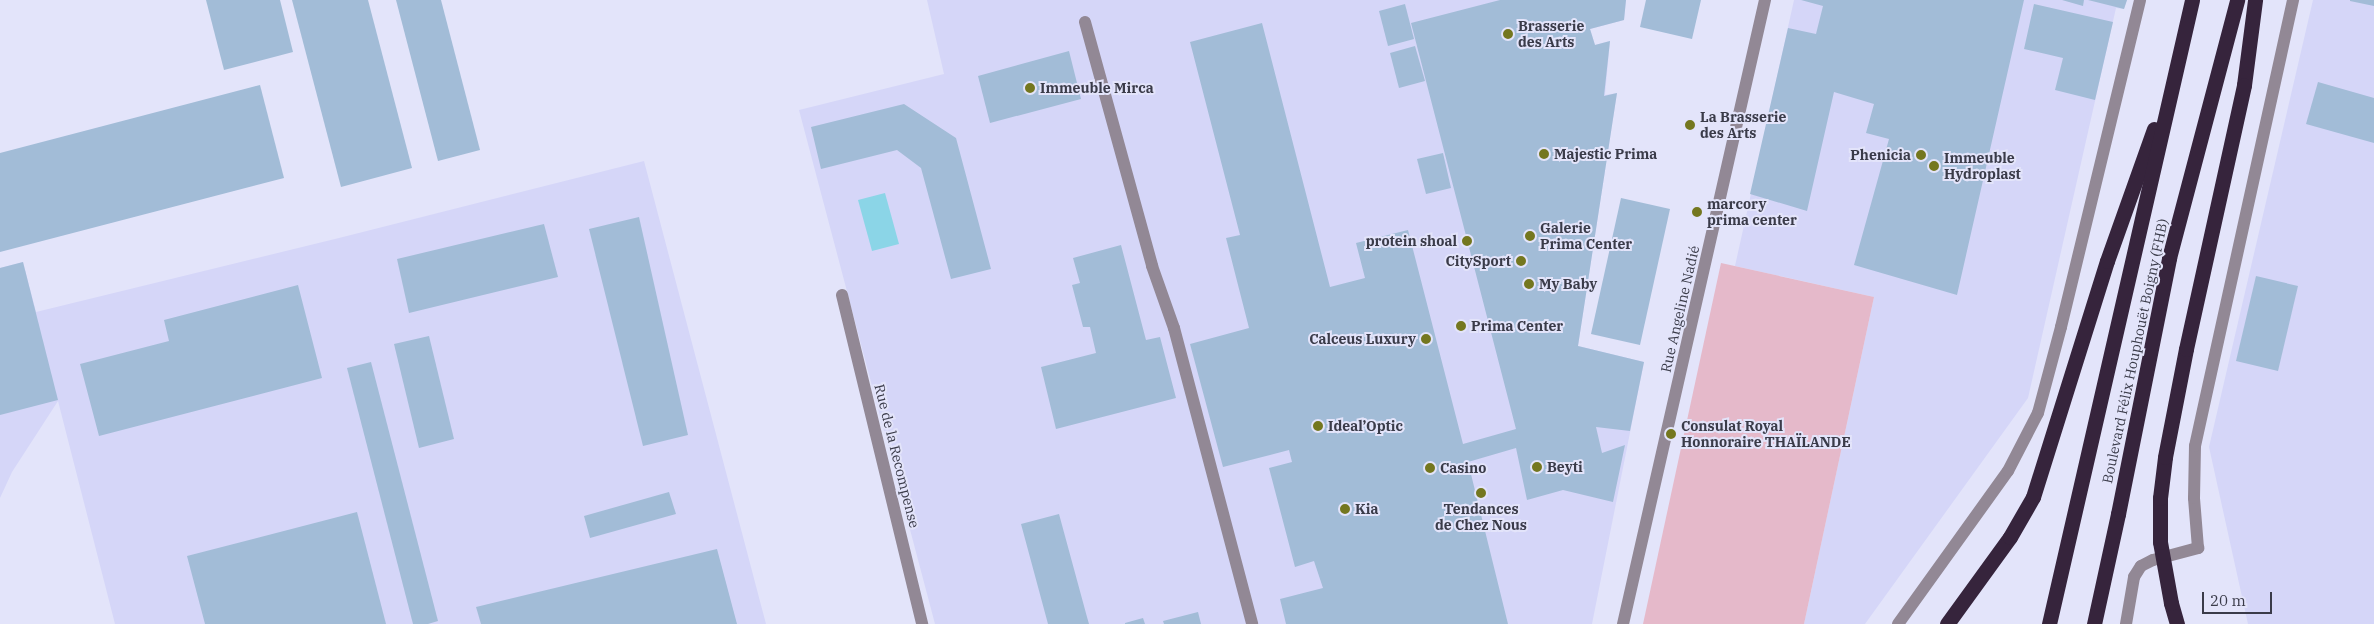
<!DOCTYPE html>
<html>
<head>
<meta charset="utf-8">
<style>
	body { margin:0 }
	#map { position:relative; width:2374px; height:624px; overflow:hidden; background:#e3e4fa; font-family:"IBM Plex Serif",serif }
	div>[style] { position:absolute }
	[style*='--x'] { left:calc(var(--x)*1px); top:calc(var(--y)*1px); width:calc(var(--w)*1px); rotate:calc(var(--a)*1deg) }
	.built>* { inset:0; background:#d5d6f8 }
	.green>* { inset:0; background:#e5b9ca }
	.water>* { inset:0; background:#8bd5e7 }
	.building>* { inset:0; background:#a2bcd7 }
	.minor>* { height:12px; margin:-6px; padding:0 6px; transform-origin:6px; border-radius:6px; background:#928895 }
	.highway>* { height:15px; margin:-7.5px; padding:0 7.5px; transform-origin:7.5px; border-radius:7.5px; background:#36243c }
	.highway-bridge>* { height:15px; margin:-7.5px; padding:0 7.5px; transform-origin:7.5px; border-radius:7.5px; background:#36243c }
	.dots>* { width:14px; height:14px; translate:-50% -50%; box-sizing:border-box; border:2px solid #e3e4fa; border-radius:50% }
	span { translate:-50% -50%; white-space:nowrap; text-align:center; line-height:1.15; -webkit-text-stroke:4px #e3e4fa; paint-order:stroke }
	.poi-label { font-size:14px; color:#3a3b49; font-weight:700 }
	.left { translate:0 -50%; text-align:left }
	.right { translate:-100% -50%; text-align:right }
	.street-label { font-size:14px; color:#3a3b49 }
	.scale { position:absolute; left:2202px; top:592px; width:70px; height:22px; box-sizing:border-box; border:2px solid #3a3b49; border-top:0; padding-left:6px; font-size:15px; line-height:18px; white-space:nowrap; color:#3a3b49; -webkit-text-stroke:4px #e3e4fa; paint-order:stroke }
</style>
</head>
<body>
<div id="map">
	<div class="built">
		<div style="clip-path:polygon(927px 0,1626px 0,1624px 20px,1590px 29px,1595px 45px,1610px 41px,1605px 95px,1617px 93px,1578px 346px,1644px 362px,1592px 624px,935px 624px,799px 110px,944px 74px)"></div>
		<div style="clip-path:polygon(1794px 0,2127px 0,2124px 9px,2116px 8px,2028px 398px,1865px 624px,1804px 624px,1874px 297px,1735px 266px)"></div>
		<div style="clip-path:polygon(2313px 0,2374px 0,2374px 624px,2248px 624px,2209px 447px)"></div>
		<div style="clip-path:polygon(644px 161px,766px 624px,115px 624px,58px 401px,12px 472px,0 498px,0 268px,23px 262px,36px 312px,339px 238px)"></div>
	</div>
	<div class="green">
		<div style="clip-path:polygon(1721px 263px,1874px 297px,1804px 624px,1643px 624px)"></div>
	</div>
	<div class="water">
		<div style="clip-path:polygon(885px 193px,899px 244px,872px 251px,858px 200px)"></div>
	</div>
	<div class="building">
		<div style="clip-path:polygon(206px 0,280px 0,293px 52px,224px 70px)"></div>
		<div style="clip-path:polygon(292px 0,368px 0,412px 168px,341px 187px)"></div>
		<div style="clip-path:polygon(396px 0,441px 0,480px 150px,438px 161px)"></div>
		<div style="clip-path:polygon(1500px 0,1626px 0,1624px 20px,1590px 29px,1595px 45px,1610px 41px,1604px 96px,1617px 93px,1578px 346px,1644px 362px,1630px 431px,1596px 427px,1602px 453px,1625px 445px,1613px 502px,1563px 490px,1527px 500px,1516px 448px,1468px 462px,1508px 624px,1286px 624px,1280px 599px,1323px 588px,1314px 561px,1295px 567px,1269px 468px,1292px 462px,1289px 450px,1223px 467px,1190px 344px,1249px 328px,1226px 238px,1240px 235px,1190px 42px,1262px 23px,1330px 287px,1365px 278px,1356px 243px,1408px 230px,1463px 444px,1516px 429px,1411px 23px)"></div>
		<div style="clip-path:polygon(1646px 0,1701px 0,1692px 39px,1640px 27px)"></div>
		<div style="clip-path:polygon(1801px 0,2024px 0,1957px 295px,1854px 265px,1889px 139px,1866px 133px,1874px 104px,1834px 92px,1807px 211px,1750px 194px,1788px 28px,1816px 34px,1823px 6px)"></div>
		<div style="clip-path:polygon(2062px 0,2084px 0,2083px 6px)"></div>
		<div style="clip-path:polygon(2088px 0,2127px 0,2124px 9px)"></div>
		<div style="clip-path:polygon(2350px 0,2374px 0,2374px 6px,2350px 1px)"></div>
		<div style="clip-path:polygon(1405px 4px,1414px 39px,1388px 46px,1379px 11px)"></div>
		<div style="clip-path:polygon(2034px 4px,2113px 22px,2095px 100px,2055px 90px,2063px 58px,2024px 49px)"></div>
		<div style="clip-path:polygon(1415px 46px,1425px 81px,1399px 88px,1390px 53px)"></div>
		<div style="clip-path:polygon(1069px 51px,1081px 99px,990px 123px,978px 76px)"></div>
		<div style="clip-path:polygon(2318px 82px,2374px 98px,2374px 143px,2306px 124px)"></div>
		<div style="clip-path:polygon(260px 85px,284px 178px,0 252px,0 153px)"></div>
		<div style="clip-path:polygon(904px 104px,956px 138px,991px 269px,951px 279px,921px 168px,897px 150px,821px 169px,811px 127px)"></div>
		<div style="clip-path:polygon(1443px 153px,1451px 188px,1426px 194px,1417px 159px)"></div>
		<div style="clip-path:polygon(1621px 198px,1670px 209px,1640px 345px,1591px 334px)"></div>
		<div style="clip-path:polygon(639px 217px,688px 435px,643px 446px,589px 229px)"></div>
		<div style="clip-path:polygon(544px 224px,558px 277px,409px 313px,397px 259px)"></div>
		<div style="clip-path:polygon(1121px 245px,1146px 340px,1160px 337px,1176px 398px,1056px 429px,1041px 367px,1096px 353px,1090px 327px,1083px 327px,1072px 285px,1080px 283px,1073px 258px)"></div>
		<div style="clip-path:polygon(23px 262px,58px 400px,0 415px,0 268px)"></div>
		<div style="clip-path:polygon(2256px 276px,2298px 286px,2278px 371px,2236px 361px)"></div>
		<div style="clip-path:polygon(298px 285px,322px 378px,99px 436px,80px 364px,169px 341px,164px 320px)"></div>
		<div style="clip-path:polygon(429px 336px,454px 439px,419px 448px,394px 344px)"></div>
		<div style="clip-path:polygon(371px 362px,438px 621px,428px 624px,413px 624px,347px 368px)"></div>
		<div style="clip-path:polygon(669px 492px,676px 514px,590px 538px,584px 516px)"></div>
		<div style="clip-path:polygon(357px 512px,386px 624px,205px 624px,187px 556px)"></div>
		<div style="clip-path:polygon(1059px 514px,1087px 617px,1089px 624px,1048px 624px,1021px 524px)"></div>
		<div style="clip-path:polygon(717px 549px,737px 624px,481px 624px,476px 607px)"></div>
		<div style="clip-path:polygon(1198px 612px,1201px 624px,1164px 624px,1163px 621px)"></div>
		<div style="clip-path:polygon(1143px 618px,1145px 624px,1125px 624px,1125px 623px)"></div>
	</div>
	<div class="minor">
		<div style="--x:1085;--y:22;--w:253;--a:74.6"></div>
		<div style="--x:1152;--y:266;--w:66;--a:70.5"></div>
		<div style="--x:1174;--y:328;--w:306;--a:75.2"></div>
		<div style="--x:842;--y:295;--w:339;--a:76.3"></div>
		<div style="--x:1623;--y:624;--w:640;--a:-77.18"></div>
		<div style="--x:1898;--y:624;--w:188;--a:-54.3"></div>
		<div style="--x:2008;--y:471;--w:65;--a:-62.7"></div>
		<div style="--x:2038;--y:413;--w:89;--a:-75"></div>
		<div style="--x:2061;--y:327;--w:336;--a:-76.4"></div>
		<div style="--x:2126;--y:624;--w:48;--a:-80.3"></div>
		<div style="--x:2134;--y:577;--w:13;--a:-58"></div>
		<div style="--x:2141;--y:566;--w:13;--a:-27"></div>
		<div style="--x:2153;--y:560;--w:47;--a:-14.9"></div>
		<div style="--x:2198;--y:548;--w:50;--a:-94.6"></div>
		<div style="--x:2194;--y:498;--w:52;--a:-88.9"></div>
		<div style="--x:2195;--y:446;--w:457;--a:-77.6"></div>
	</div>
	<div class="highway">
		<div style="--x:2244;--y:85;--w:86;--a:-82.6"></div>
		<div style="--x:1947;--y:624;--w:107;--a:-54.1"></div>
		<div style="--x:2010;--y:537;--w:46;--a:-60.1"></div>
		<div style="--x:2033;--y:497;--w:247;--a:-72.6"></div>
		<div style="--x:2107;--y:261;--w:140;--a:-70.4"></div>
		<div style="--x:2049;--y:624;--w:640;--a:-77.09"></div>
		<div style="--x:2094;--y:624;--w:113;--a:-77.7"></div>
		<div style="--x:2118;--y:514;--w:261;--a:-78.7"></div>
		<div style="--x:2169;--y:258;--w:267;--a:-75.2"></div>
	</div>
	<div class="highway-bridge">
		<div style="--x:2177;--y:624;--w:22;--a:-106"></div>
		<div style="--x:2171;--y:603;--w:62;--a:-100.2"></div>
		<div style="--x:2160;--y:542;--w:44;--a:-90"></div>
		<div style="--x:2160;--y:498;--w:41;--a:-83"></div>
		<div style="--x:2165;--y:457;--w:110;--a:-79"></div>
		<div style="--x:2186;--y:349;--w:270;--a:-77.6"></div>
	</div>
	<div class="dots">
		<div style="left:1508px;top:34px;background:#74771f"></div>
		<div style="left:1030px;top:88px;background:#74771f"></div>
		<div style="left:1690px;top:125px;background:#74771f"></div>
		<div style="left:1544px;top:154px;background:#74771f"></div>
		<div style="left:1921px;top:155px;background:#74771f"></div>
		<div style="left:1934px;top:166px;background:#74771f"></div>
		<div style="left:1697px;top:212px;background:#74771f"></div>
		<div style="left:1530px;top:236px;background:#74771f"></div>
		<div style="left:1467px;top:241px;background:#74771f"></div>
		<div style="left:1521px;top:261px;background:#74771f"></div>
		<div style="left:1529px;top:284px;background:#74771f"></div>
		<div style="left:1461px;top:326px;background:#74771f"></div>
		<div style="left:1426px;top:339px;background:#74771f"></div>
		<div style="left:1318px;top:426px;background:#74771f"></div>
		<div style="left:1671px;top:434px;background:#74771f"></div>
		<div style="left:1537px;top:467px;background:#74771f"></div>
		<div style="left:1430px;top:468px;background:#74771f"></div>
		<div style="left:1481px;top:493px;background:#74771f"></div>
		<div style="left:1345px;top:509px;background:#74771f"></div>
	</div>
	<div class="poi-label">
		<span class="left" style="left:1518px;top:34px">Brasserie<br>des Arts</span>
		<span class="left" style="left:1040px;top:88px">Immeuble Mirca</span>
		<span class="left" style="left:1700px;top:125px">La Brasserie<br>des Arts</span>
		<span class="left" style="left:1554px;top:154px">Majestic Prima</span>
		<span class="right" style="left:1911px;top:155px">Phenicia</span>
		<span class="left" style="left:1944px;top:166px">Immeuble<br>Hydroplast</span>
		<span class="left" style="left:1707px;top:212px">marcory<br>prima center</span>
		<span class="left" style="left:1540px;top:236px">Galerie<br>Prima Center</span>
		<span class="right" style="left:1457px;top:241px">protein shoal</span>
		<span class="right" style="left:1511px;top:261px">CitySport</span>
		<span class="left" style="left:1539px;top:284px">My Baby</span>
		<span class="left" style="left:1471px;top:326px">Prima Center</span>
		<span class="right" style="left:1416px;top:339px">Calceus Luxury</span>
		<span class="left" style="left:1328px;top:426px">Ideal’Optic</span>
		<span class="left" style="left:1681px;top:434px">Consulat Royal<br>Honnoraire THAÏLANDE</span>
		<span class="left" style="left:1547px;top:467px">Beyti</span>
		<span class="left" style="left:1440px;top:468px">Casino</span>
		<span class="left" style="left:1355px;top:509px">Kia</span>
		<span style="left:1481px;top:517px">Tendances<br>de Chez Nous</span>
	</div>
	<div class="street-label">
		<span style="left:1680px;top:309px;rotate:-77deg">Rue Angeline Nadié</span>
		<span style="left:2135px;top:351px;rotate:-78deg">Boulevard Félix Houphouët Boigny (FHB)</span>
		<span style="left:897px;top:456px;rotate:76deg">Rue de la Recompense</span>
	</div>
	<div class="scale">20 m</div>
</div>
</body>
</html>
